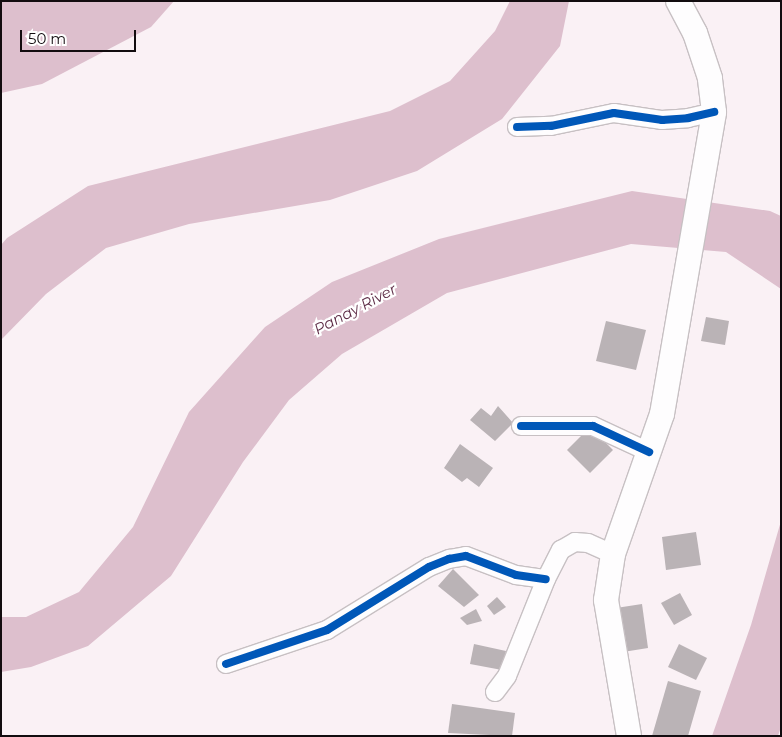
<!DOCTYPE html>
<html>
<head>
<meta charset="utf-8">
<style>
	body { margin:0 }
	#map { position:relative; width:782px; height:737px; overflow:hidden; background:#faf1f5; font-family:Montserrat,sans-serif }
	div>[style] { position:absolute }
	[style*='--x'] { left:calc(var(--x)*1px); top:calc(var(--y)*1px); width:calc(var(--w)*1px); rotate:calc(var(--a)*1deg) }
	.water>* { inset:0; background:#ddbfcd }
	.building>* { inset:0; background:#bab3b6 }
	.roads { filter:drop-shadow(1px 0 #c7c0c3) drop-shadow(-1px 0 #c7c0c3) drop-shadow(0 1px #c7c0c3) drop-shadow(0 -1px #c7c0c3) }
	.street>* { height:18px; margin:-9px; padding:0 9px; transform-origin:9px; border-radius:9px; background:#fefdfe }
	.secondary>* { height:24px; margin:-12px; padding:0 12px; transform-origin:12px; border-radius:12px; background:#fefdfe }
	.cycleway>* { height:8px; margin:-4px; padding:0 4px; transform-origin:4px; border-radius:4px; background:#0057b8 }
	span { translate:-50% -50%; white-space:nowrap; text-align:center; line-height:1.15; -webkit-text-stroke:4.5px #fff; paint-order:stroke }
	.water-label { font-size:15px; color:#5d2c46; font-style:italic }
	.frame { position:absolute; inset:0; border:2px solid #120c0f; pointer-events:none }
	.scale { position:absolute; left:20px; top:30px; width:116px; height:22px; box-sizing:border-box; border:2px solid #120c0f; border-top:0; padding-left:6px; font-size:15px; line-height:18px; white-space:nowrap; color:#120c0f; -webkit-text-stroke:4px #fff; paint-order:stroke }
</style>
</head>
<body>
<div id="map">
	<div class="water">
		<div style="clip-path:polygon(1px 1px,174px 1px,151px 27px,42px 84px,1px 93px)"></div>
		<div style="clip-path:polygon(510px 1px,569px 1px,560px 46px,502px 119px,417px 171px,330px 200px,189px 224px,106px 248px,46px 294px,1px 340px,1px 245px,7px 238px,88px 186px,390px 111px,450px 81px,495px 31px)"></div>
		<div style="clip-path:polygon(632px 191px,770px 211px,781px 216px,781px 289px,726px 252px,631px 244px,447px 293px,342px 354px,289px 400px,243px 462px,171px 576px,88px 646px,31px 667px,1px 672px,1px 617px,26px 617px,79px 592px,133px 527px,189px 412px,265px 327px,332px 282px,439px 239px)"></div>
		<div style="clip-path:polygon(781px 521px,781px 727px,778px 736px,712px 736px,751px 625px)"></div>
	</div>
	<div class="building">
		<div style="clip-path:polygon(706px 317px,729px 321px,725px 345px,701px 341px)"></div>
		<div style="clip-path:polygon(606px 321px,646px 330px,636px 370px,596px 361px)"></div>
		<div style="clip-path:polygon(498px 406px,513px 423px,495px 441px,470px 420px,481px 408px,491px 416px)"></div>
		<div style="clip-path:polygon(590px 427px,613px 450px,590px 473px,567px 450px)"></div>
		<div style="clip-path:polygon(460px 444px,493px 468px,479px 487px,467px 478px,462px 482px,444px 468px)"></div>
		<div style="clip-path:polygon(696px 532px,701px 565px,666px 570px,662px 537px)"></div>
		<div style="clip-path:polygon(453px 569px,479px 595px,464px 607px,438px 586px)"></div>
		<div style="clip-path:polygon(680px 593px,692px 615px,674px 625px,661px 603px)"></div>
		<div style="clip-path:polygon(497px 597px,506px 607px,494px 615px,487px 606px)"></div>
		<div style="clip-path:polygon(642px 604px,648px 648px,623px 652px,616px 608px)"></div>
		<div style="clip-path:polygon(476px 609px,482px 621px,467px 625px,460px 618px)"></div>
		<div style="clip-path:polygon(474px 644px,506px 651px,502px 670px,470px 664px)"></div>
		<div style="clip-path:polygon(679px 644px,707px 658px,696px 680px,668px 667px)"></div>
		<div style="clip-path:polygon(668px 681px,701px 691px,688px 736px,652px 736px)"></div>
		<div style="clip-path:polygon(452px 704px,515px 713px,512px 736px,448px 733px)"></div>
	</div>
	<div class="roads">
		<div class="street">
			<div style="--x:517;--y:127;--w:34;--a:-2"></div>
			<div style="--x:551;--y:126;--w:64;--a:-11.7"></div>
			<div style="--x:614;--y:113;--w:49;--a:8.3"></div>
			<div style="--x:662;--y:120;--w:26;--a:-4"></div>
			<div style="--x:688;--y:118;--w:27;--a:-13"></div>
			<div style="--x:521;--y:426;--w:72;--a:0"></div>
			<div style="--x:593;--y:426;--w:62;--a:24.9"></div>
			<div style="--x:226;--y:664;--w:107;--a:-18.6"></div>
			<div style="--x:327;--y:630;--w:120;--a:-31.7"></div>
			<div style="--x:429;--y:567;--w:22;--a:-22"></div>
			<div style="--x:449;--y:559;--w:17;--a:-10"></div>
			<div style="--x:466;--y:556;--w:53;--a:20.8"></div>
			<div style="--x:516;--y:575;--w:30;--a:8"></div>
			<div style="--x:495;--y:692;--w:20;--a:-53"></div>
			<div style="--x:507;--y:676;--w:105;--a:-68.1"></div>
			<div style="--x:546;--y:579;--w:33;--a:-63"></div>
			<div style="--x:561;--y:550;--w:16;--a:-30"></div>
			<div style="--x:575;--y:542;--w:13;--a:4"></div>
			<div style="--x:588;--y:543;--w:27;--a:24"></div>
		</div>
		<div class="secondary">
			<div style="--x:629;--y:736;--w:138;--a:-99.6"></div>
			<div style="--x:606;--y:600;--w:47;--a:-81.3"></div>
			<div style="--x:613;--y:554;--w:148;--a:-70.7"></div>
			<div style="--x:662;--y:414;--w:306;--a:-80.2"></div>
			<div style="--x:714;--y:112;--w:34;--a:-97"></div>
			<div style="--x:710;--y:78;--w:47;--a:-108.4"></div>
			<div style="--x:695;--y:33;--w:36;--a:-118"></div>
		</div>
	</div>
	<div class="cycleway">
		<div style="--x:517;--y:127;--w:34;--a:-2"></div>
		<div style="--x:551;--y:126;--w:64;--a:-11.7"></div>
		<div style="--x:614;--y:113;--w:49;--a:8.3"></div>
		<div style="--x:662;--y:120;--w:26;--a:-4"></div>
		<div style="--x:688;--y:118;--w:27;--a:-13"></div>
		<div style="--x:521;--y:426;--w:72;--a:0"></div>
		<div style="--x:593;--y:426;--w:62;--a:24.9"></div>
		<div style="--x:226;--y:664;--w:107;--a:-18.6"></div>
		<div style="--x:327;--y:630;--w:120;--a:-31.7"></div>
		<div style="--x:429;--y:567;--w:22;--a:-22"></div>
		<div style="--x:449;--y:559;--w:17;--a:-10"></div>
		<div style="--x:466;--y:556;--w:53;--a:20.8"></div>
		<div style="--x:516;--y:575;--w:30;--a:8"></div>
	</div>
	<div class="water-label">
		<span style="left:355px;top:309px;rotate:-28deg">Panay River</span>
	</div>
	<div class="frame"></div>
	<div class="scale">50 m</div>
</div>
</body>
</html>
